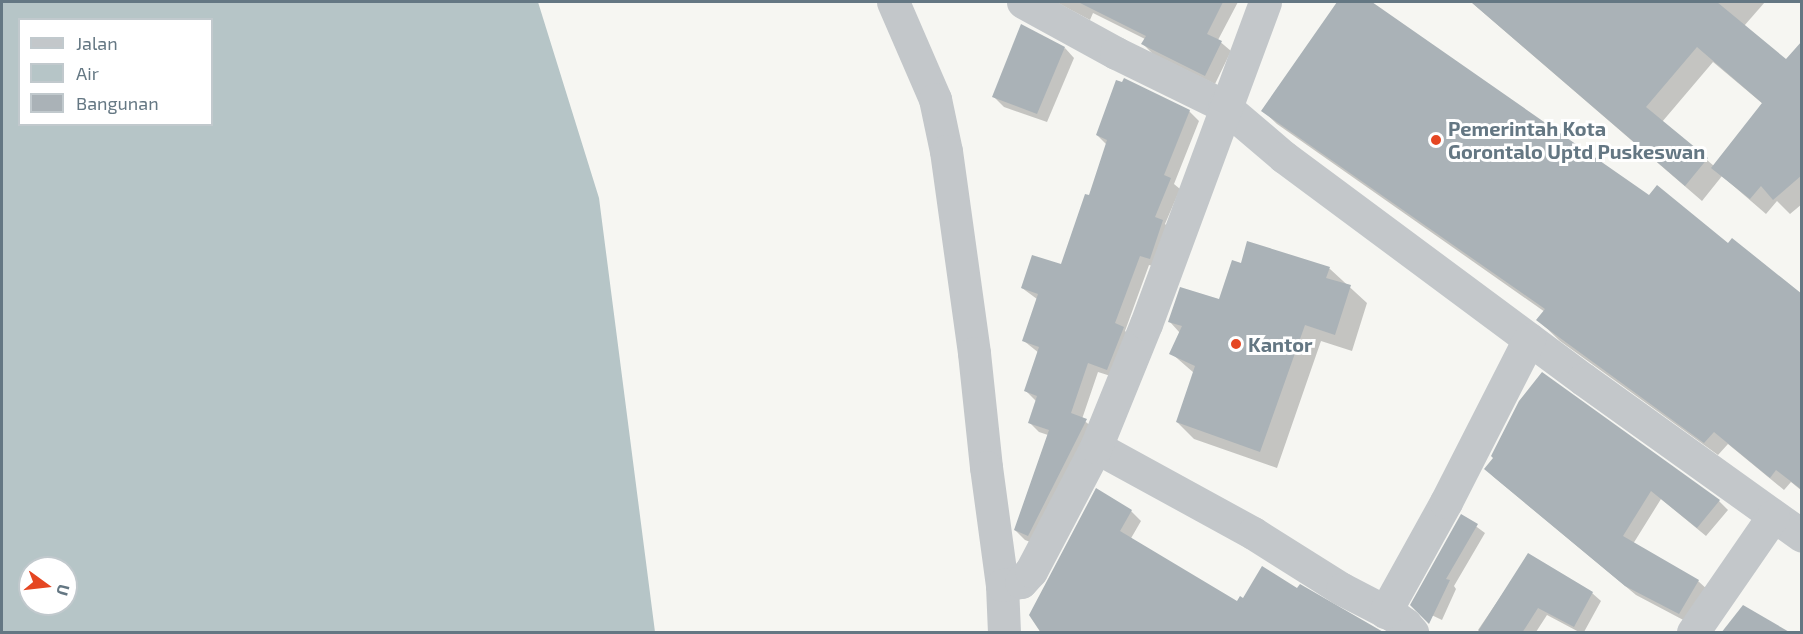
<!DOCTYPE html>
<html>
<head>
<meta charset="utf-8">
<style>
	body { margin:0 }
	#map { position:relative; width:1803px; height:634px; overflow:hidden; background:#f6f6f2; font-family:"Exo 2",sans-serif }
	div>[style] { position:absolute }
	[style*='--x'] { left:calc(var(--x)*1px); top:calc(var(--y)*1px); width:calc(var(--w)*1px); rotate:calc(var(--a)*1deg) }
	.water>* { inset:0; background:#b6c5c7 }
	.shadow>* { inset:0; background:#0003 }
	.building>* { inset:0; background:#aab2b7 }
	.street>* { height:33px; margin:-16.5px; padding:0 16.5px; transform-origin:16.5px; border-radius:16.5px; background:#c3c7ca }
	.dots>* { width:16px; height:16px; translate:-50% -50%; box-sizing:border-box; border:3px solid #fff; border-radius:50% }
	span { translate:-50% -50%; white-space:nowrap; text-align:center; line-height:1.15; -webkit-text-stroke:6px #fff; paint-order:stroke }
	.poi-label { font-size:20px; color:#647783; font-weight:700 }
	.left { translate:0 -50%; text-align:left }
	.frame { position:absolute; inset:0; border:3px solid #647783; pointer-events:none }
	.legend { position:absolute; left:18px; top:18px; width:195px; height:108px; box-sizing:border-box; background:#fff; border:2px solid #c1c9cd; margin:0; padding:8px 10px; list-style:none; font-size:18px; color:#647783 }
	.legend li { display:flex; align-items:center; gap:12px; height:30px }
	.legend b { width:30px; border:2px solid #c1c9cd }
	.north { position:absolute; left:18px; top:556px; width:60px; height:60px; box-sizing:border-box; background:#fff; border:2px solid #c1c9cd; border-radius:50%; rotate:105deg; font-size:16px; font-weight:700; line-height:24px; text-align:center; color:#647783 }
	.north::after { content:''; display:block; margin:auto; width:21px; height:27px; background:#e54622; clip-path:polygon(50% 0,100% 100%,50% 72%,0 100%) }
</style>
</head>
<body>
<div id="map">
	<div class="water">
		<div style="clip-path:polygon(evenodd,2px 2px,538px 2px,599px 198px,655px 632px,2px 632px,2px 2px,20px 20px,212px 20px,212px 124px,20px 124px,20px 20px,2px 2px,30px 568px,66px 568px,66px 604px,30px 604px,30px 568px)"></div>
	</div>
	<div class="shadow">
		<div style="clip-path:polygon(1056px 2px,1238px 2px,1218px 40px,1231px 51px,1215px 84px,1153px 54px,1143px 44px,1145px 39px,1093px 13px,1090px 20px)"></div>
		<div style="clip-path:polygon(1339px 2px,1370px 2px,1650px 197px,1728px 245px,1802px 296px,1802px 491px,1791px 482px,1784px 490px,1728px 444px,1718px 455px,1560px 341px,1538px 320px,1545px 312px,1277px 124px,1263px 111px)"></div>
		<div style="clip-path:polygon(evenodd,1471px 2px,1765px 2px,1744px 26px,1786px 61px,1802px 43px,1802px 204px,1790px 214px,1777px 201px,1766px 214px,1722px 176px,1702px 201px,1471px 2px,1713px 62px,1763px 104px,1714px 166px,1662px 122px,1713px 62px)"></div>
		<div style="clip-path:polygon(1065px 48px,1074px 58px,1047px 122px,1004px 107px,994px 97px)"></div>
		<div style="clip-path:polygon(1189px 111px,1199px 121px,1174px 184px,1180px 189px,1165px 224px,1172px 231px,1160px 268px,1149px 265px,1125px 331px,1133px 338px,1117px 378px,1098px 372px,1082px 419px,1096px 430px,1038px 545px,1025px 540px,1015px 530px,1048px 435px,1039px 432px,1029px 422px,1037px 402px,1026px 391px,1039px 353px,1024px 341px,1037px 299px,1022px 288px,1062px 266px,1090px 197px,1107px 145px,1097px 135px)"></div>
		<div style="clip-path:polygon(1248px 243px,1330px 269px,1367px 303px,1352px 351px,1321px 341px,1277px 468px,1194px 439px,1177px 422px,1194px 373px,1171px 353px,1180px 333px,1170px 322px,1220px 301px,1242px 265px)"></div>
		<div style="clip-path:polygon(1495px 458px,1719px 501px,1728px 510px,1706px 536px,1661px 499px,1633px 544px,1698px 581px,1708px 590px,1689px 623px,1636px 595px,1495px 478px,1486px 469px)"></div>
		<div style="clip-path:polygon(1131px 511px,1141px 521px,1130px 540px,1238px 603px,1298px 590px,1382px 632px,1043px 632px)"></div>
		<div style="clip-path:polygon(1462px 516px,1485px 533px,1454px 586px,1456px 589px,1442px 620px,1421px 610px)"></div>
		<div style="clip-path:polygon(1529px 555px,1592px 593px,1601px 601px,1584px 632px,1579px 632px,1547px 615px,1536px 632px,1481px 632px,1478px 630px)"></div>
	</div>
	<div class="building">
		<div style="clip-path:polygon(1078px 2px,1223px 2px,1207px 34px,1222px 41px,1205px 76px,1141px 44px,1146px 36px)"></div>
		<div style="clip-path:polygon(1337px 2px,1372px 2px,1649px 195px,1657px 185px,1728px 243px,1732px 238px,1802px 294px,1802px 490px,1776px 470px,1770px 478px,1714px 432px,1704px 443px,1545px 327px,1536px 320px,1545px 309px,1261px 111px)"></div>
		<div style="clip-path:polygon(1471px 2px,1717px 2px,1786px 59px,1802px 41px,1802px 175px,1773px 200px,1761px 186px,1750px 199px,1711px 168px,1762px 103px,1697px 47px,1646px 107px,1708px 158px,1685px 186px)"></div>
		<div style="clip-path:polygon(1021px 24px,1065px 47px,1037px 114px,992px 97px)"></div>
		<div style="clip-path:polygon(1124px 78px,1190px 110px,1164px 175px,1171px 178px,1155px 217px,1163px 220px,1150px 259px,1140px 256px,1115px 323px,1124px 327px,1107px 370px,1088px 363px,1071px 413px,1087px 419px,1028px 536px,1014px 530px,1049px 430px,1028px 423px,1037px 396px,1024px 391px,1039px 347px,1022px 341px,1038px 294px,1021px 288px,1032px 255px,1061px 264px,1085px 194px,1089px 195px,1107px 140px,1096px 135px,1116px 80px,1122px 82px)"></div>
		<div style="clip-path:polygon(1247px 241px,1330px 267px,1326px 278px,1351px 285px,1335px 335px,1305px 325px,1260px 452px,1176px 422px,1195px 366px,1169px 354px,1182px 326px,1168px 322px,1180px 287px,1219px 299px,1232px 260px,1241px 263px)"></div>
		<div style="clip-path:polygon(1542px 372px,1720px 500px,1697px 528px,1651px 491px,1623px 536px,1699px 580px,1679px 614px,1625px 586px,1484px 469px,1493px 458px,1491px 456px,1519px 401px)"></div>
		<div style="clip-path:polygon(1096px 488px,1132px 510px,1120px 531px,1237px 601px,1240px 596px,1243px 598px,1262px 566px,1297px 588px,1300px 584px,1385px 633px,1041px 633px,1029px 615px)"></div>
		<div style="clip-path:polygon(1461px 514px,1478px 524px,1446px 579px,1450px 580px,1429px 624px,1410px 605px)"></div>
		<div style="clip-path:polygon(1528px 553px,1593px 592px,1574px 627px,1538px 608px,1522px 633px,1477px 633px)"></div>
		<div style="clip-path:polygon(1743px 605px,1791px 633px,1721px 633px)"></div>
	</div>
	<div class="street">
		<div style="--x:893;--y:2;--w:106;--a:66.6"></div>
		<div style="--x:935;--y:99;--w:53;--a:78.1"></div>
		<div style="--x:946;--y:151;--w:204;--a:82.1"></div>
		<div style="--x:974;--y:353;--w:115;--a:84"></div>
		<div style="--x:986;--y:467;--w:119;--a:82.3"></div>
		<div style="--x:1002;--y:585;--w:47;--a:87.6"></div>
		<div style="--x:1023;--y:2;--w:106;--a:28.7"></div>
		<div style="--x:1116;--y:53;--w:120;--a:26.1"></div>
		<div style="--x:1224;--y:106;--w:79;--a:40.4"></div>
		<div style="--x:1284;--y:157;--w:372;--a:36.6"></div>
		<div style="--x:1583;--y:379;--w:269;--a:35.6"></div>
		<div style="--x:1096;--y:447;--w:179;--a:28.7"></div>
		<div style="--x:1253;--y:533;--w:105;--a:32.2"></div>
		<div style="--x:1342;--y:589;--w:59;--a:27.4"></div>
		<div style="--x:1394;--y:616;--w:14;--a:36"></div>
		<div style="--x:1405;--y:624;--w:11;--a:49"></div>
		<div style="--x:1002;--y:585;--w:19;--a:-9"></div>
		<div style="--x:1021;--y:582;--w:15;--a:-48"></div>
		<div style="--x:1031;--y:571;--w:140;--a:-62.3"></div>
		<div style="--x:1096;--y:447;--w:133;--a:-67.9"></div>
		<div style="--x:1146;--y:324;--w:343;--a:-69.7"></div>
		<div style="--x:1385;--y:612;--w:126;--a:-61"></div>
		<div style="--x:1446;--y:502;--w:183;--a:-63"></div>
		<div style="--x:1693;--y:632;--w:141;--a:-55.4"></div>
	</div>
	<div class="dots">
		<div style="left:1436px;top:140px;background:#e54622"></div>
		<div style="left:1236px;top:344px;background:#e54622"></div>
	</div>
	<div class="poi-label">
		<span class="left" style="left:1448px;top:140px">Pemerintah Kota<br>Gorontalo Uptd Puskeswan</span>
		<span class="left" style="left:1248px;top:344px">Kantor</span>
	</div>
	<div class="frame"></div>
	<ul class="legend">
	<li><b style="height:8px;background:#c3c7ca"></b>Jalan</li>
	<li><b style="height:16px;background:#b6c5c7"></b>Air</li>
	<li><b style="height:16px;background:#aab2b7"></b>Bangunan</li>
	</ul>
	<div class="north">U</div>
</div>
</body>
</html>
